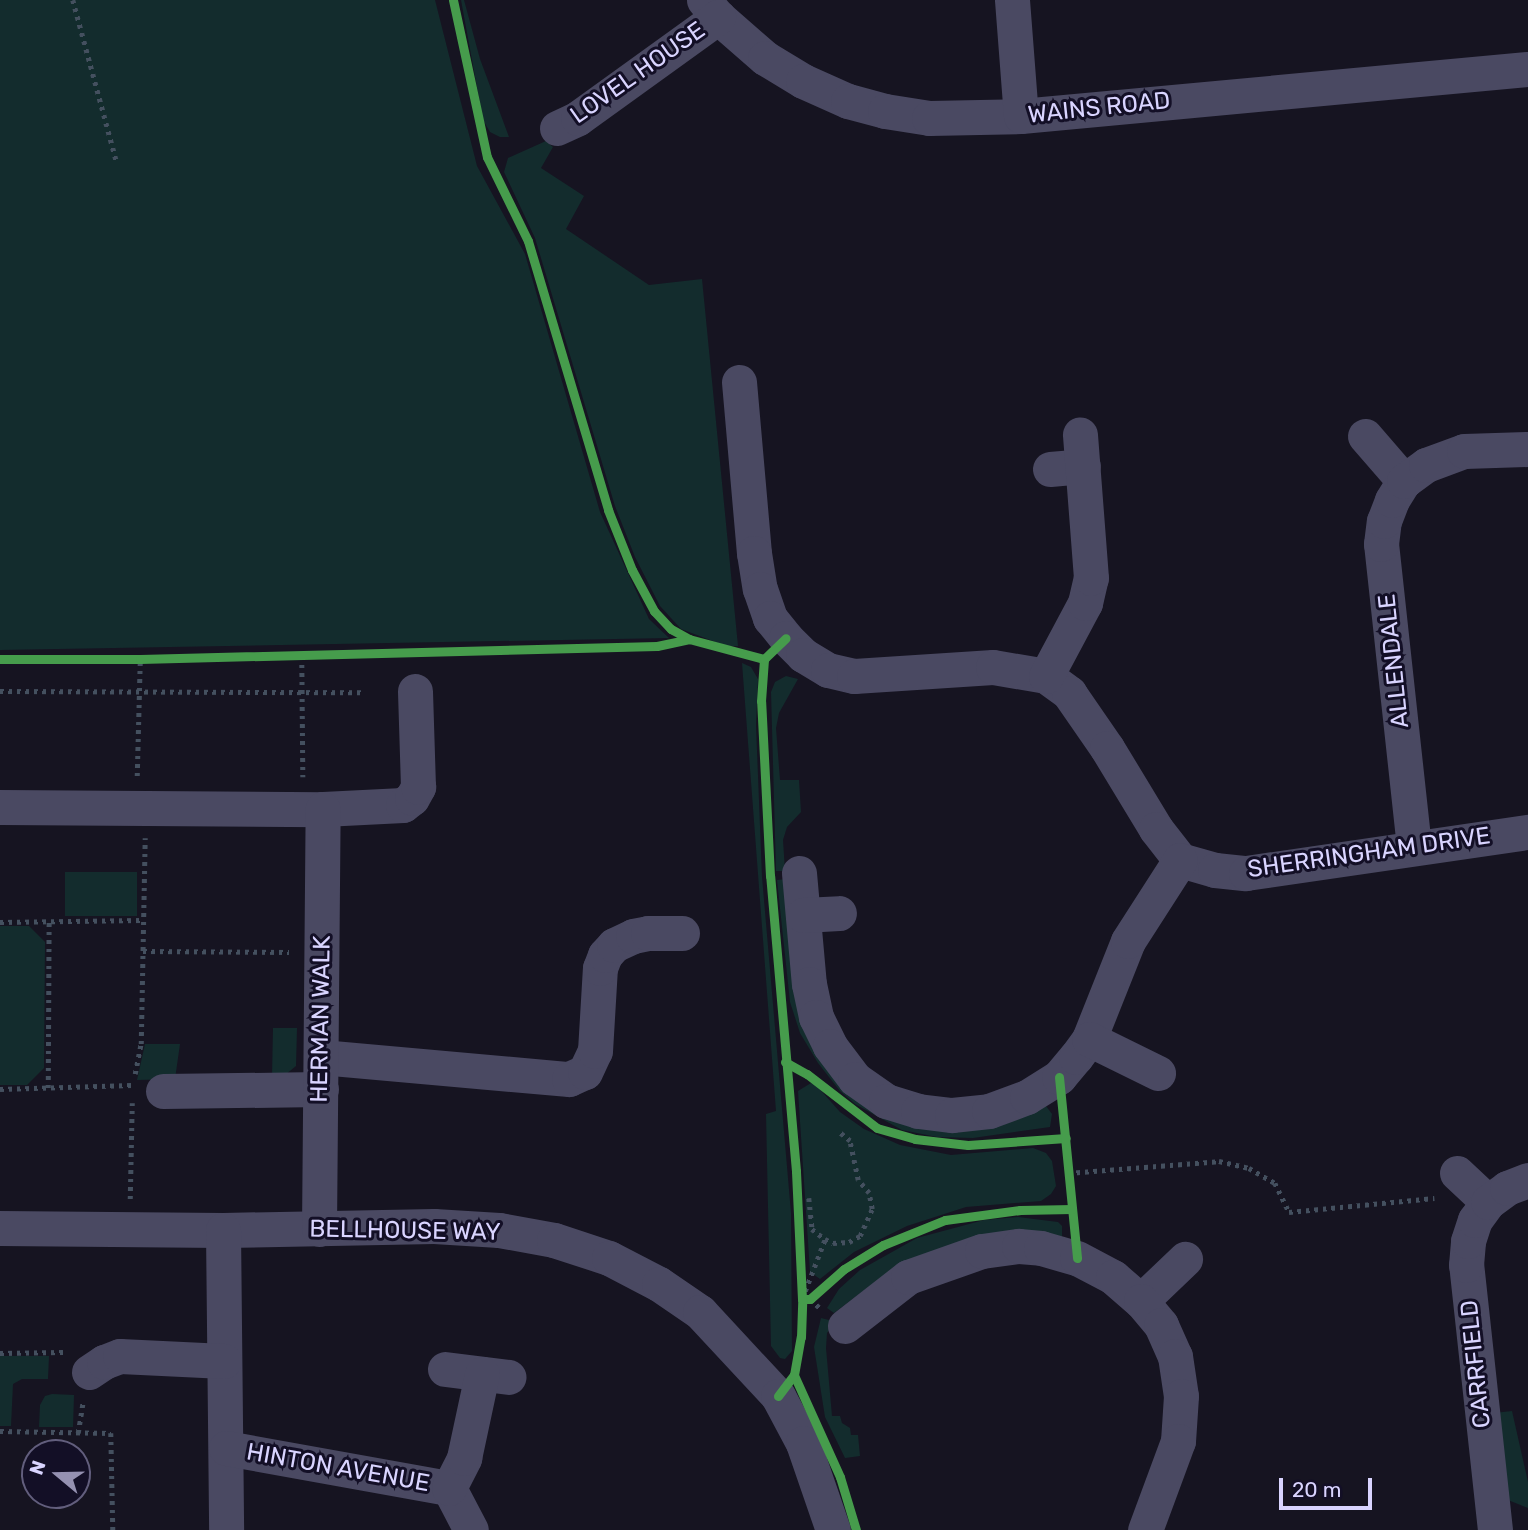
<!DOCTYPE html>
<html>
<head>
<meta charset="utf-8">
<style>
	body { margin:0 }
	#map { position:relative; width:1528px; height:1530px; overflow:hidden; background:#161421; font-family:Rubik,sans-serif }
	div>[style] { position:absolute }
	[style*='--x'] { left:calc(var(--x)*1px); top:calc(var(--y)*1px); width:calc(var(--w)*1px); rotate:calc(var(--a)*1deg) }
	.green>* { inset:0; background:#132c2d }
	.path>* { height:4.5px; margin-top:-2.25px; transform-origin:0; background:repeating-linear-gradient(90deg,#44505f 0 3.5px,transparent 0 8.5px) }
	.minor>* { height:35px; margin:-17.5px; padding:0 17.5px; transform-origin:17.5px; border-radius:17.5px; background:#4a4962 }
	.cycleway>* { height:9px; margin:-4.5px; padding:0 4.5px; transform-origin:4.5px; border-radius:4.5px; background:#469c4c }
	span { translate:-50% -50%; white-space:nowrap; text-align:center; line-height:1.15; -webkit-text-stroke:6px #130f26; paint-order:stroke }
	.street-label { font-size:24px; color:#d9d4ff }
	.north { position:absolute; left:21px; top:1439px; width:70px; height:70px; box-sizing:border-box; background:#130f26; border:2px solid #625e7d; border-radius:50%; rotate:289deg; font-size:19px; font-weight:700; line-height:28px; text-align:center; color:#d9d4ff }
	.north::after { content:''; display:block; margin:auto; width:24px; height:32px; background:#9591b1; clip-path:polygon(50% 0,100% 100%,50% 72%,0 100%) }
	.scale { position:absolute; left:1279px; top:1478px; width:93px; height:32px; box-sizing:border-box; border:4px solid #d9d4ff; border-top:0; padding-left:9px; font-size:21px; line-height:24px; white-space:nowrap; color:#d9d4ff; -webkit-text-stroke:5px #130f26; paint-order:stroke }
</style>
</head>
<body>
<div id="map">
	<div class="green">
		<div style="clip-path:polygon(0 0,435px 0,477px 166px,525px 254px,600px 512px,649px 619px,669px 638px,0 650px)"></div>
		<div style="clip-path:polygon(461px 0,464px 0,480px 59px,509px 137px,500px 137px,490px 132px,483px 120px)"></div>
		<div style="clip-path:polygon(546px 141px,553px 147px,541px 168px,584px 196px,566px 229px,649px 285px,702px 279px,738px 646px,726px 646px,681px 629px,660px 606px,635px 557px,615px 506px,535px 238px,504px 172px,508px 158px)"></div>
		<div style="clip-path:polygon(742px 663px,751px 667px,758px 679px,756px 725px,762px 877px,791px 1213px,792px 1351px,785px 1359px,780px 1358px,771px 1346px,766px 1114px,776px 1111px)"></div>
		<div style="clip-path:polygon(786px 676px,798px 679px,779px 713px,776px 728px,780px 780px,799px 780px,801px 812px,787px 827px,783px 840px,785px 871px,776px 871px,771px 692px,775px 682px)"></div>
		<div style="clip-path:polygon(65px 872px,137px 872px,137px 916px,65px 916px)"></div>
		<div style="clip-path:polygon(787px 879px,825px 1058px,997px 1127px,1046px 1106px,1052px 1114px,1050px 1127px,973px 1138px,937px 1137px,902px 1130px,855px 1104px,840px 1091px,818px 1063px,800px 1033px,790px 1002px,777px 880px)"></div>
		<div style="clip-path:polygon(0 926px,29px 926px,45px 942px,44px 1068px,27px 1085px,0 1085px)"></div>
		<div style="clip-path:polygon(273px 1028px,297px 1028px,296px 1066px,285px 1075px,272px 1077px)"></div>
		<div style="clip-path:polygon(145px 1044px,180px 1044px,175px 1079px,137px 1080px)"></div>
		<div style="clip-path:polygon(811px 1083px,816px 1085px,840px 1112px,864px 1129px,900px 1145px,951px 1155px,1033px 1148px,1046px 1153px,1052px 1161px,1056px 1186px,1051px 1194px,1041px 1201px,966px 1207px,907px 1226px,854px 1252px,820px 1279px,810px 1272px,798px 1091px)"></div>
		<div style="clip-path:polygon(1018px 1217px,1058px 1222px,1062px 1226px,1062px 1237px,886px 1274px,834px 1313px,827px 1308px,839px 1289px,860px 1270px,917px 1238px,984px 1220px)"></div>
		<div style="clip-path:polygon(821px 1318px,829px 1320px,831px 1328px,827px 1333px,826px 1348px,832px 1416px,840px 1416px,842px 1423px,850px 1428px,851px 1435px,858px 1435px,860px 1456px,845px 1458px,825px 1417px,814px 1347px)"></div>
		<div style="clip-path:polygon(0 1356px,49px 1356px,48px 1379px,22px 1379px,13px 1384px,11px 1426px,0 1426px)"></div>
		<div style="clip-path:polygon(52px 1394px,74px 1395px,73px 1427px,39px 1427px,40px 1405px,45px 1396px)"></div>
		<div style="clip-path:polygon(1512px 1411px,1528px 1482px,1528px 1508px,1508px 1500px,1494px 1413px)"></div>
	</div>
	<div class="path">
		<div style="--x:73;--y:0;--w:169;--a:74.9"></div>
		<div style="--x:302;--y:656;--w:121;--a:89.5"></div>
		<div style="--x:0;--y:691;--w:362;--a:0.2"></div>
		<div style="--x:137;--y:776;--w:117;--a:-88.5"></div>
		<div style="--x:0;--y:922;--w:143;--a:-0.8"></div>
		<div style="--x:143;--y:951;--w:146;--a:0.4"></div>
		<div style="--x:135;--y:1074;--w:31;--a:-79"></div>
		<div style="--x:141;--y:1044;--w:206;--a:-88.9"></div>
		<div style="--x:48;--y:1088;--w:169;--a:-89.7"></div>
		<div style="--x:0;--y:1089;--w:132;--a:-1.7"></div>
		<div style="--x:1068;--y:1173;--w:151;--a:-4.5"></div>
		<div style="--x:1219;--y:1161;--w:31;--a:13"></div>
		<div style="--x:1249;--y:1168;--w:30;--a:30"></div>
		<div style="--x:1275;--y:1183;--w:32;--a:64"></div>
		<div style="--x:1289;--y:1212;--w:146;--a:-5.5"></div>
		<div style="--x:809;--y:1198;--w:31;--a:84"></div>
		<div style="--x:812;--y:1229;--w:16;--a:38"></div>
		<div style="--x:130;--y:1199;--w:96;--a:-88.8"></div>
		<div style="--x:802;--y:1299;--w:64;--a:-69"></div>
		<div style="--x:825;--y:1239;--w:9;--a:27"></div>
		<div style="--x:833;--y:1243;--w:16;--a:-4"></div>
		<div style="--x:849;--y:1242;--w:13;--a:-29"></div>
		<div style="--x:860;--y:1236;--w:30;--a:-66"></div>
		<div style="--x:872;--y:1209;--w:16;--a:-101"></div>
		<div style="--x:869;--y:1193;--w:17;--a:-130"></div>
		<div style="--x:858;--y:1180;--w:40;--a:-102"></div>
		<div style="--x:850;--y:1141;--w:14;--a:-141"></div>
		<div style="--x:810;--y:1299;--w:13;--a:42"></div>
		<div style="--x:0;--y:1353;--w:63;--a:-0.9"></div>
		<div style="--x:0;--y:1431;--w:111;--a:1"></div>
		<div style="--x:111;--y:1433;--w:97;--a:88.8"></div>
		<div style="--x:78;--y:1433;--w:31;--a:-81"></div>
	</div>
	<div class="minor">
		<div style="--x:704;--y:0;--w:22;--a:51"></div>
		<div style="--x:718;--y:17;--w:62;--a:41.1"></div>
		<div style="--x:765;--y:58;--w:44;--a:31.2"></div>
		<div style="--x:803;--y:81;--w:49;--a:24"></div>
		<div style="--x:848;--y:101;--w:38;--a:15"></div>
		<div style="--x:885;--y:111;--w:45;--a:9"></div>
		<div style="--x:929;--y:118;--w:92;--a:-1.2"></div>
		<div style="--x:1021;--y:116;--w:509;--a:-5.3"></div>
		<div style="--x:1012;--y:0;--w:116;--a:85.6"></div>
		<div style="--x:557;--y:128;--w:23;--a:-25"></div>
		<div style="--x:578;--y:118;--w:173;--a:-35.8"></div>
		<div style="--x:739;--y:382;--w:172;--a:85"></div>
		<div style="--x:754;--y:553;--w:36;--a:81"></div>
		<div style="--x:760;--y:589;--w:31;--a:71"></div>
		<div style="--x:770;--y:618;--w:26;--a:51"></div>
		<div style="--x:786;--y:638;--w:24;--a:45"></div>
		<div style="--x:803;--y:655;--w:29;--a:31"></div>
		<div style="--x:828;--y:670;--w:27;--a:13"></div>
		<div style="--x:854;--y:676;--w:139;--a:-3.7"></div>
		<div style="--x:993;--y:667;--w:54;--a:9.6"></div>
		<div style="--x:1046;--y:676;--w:29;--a:36"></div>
		<div style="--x:1069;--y:693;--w:67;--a:55.4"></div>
		<div style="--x:1107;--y:748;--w:95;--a:58.8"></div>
		<div style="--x:1156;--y:829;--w:39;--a:52"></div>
		<div style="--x:1180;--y:860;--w:36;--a:16"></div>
		<div style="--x:1215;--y:870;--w:31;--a:6"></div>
		<div style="--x:1246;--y:873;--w:285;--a:-8.3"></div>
		<div style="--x:1365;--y:436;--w:60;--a:49.1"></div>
		<div style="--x:1050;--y:469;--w:33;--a:-5"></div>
		<div style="--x:1046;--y:676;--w:83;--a:-61.9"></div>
		<div style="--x:1085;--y:603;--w:26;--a:-77"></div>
		<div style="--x:1091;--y:578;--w:144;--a:-94.4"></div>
		<div style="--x:0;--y:807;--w:323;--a:0.4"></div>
		<div style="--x:323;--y:809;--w:80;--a:-2.9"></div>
		<div style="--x:403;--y:805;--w:11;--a:-38"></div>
		<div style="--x:412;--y:798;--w:13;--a:-61"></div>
		<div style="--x:418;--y:787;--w:96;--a:-91.8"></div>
		<div style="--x:1414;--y:847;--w:305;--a:-96.2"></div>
		<div style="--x:1381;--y:544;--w:23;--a:-83"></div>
		<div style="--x:1384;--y:521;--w:22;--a:-69"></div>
		<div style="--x:1392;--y:500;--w:22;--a:-58"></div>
		<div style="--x:1404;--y:481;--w:27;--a:-36"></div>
		<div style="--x:1426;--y:465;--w:40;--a:-20.2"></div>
		<div style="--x:1464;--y:451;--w:64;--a:-1.8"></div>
		<div style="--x:799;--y:873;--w:111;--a:84.9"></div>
		<div style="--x:809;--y:984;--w:34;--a:78"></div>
		<div style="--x:816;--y:1017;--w:32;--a:64"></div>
		<div style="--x:830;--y:1046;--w:41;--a:52.9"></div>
		<div style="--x:855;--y:1079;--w:38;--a:35"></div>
		<div style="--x:886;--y:1101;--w:34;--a:17"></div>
		<div style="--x:918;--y:1111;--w:34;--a:7"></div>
		<div style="--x:952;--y:1115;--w:37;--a:-6"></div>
		<div style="--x:989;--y:1111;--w:40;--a:-20.2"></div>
		<div style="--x:1027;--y:1097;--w:38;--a:-32"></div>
		<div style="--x:1059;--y:1077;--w:26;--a:-50"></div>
		<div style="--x:1076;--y:1057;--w:22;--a:-54"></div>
		<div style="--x:1089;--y:1039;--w:105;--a:-68.3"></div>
		<div style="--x:1128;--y:941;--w:96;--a:-57.3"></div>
		<div style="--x:803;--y:915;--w:36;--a:-3"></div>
		<div style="--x:1089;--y:1039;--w:77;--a:26.2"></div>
		<div style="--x:321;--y:1057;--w:249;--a:5.1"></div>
		<div style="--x:569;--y:1079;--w:17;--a:-24"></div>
		<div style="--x:585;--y:1072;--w:23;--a:-65"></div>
		<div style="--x:595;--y:1051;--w:83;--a:-86.6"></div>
		<div style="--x:600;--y:968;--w:14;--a:-69"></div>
		<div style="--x:605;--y:955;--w:13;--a:-48"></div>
		<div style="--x:614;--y:945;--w:21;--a:-25"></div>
		<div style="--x:633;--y:936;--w:15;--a:-11"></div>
		<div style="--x:648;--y:933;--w:34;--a:0"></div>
		<div style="--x:163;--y:1091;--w:158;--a:-0.7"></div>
		<div style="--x:1457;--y:1173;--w:42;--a:43.1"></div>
		<div style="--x:0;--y:1228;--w:223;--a:0.5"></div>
		<div style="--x:223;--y:1230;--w:211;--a:-1.1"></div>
		<div style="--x:434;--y:1226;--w:65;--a:3.5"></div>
		<div style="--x:499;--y:1230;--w:56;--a:10.3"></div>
		<div style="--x:554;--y:1240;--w:58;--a:18.1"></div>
		<div style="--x:609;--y:1258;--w:56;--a:27.5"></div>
		<div style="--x:659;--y:1284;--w:50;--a:34.3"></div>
		<div style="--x:700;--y:1312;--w:115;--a:47.1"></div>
		<div style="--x:778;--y:1396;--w:53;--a:62"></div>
		<div style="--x:803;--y:1443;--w:92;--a:71"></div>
		<div style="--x:319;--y:1229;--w:420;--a:-89.5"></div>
		<div style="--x:223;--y:1230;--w:300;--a:89.4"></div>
		<div style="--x:1141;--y:1301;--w:61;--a:-43.7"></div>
		<div style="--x:845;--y:1326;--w:80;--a:-37.9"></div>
		<div style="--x:908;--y:1277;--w:78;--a:-19.4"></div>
		<div style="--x:982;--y:1251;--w:37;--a:-8"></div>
		<div style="--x:1019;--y:1246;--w:22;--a:5"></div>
		<div style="--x:1041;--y:1248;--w:37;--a:16"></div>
		<div style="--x:1077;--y:1258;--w:41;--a:27.8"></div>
		<div style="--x:1113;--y:1277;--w:37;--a:41"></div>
		<div style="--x:1141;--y:1301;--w:31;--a:50"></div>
		<div style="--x:1161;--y:1325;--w:34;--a:66"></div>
		<div style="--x:1175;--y:1356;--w:40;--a:81.5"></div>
		<div style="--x:1181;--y:1396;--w:45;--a:93.8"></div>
		<div style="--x:1178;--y:1441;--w:95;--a:110.3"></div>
		<div style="--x:445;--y:1369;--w:64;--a:7.1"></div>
		<div style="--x:89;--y:1372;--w:18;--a:-34"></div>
		<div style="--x:104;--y:1362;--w:17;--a:-21"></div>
		<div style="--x:120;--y:1356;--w:104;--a:2.8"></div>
		<div style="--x:226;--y:1448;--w:227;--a:10.2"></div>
		<div style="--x:449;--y:1488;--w:47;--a:62.4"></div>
		<div style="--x:449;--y:1488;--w:34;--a:-63"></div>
		<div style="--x:464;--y:1458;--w:86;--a:-77.9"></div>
		<div style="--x:1495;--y:1530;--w:267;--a:-96.2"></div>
		<div style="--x:1466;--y:1265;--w:24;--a:-85"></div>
		<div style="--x:1468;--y:1241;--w:22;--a:-72"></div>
		<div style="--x:1475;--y:1220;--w:22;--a:-54"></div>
		<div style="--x:1488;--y:1202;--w:24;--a:-36"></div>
		<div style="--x:1507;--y:1188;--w:22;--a:-21"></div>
	</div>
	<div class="cycleway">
		<div style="--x:453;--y:0;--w:161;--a:77.8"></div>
		<div style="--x:487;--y:157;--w:93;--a:64"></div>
		<div style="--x:528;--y:241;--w:281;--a:73.4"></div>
		<div style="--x:608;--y:510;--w:65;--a:68.2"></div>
		<div style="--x:632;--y:570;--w:47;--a:61.8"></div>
		<div style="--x:654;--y:611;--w:25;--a:47"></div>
		<div style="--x:671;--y:629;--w:21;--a:29"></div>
		<div style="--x:689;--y:639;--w:78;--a:14.9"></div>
		<div style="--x:0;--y:659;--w:140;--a:0"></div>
		<div style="--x:140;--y:659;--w:517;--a:-1.44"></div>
		<div style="--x:657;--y:646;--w:33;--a:-12"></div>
		<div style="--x:785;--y:1062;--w:25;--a:29"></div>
		<div style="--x:807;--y:1074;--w:88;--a:37.6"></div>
		<div style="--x:877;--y:1128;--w:40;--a:16"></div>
		<div style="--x:915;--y:1139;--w:53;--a:6.5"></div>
		<div style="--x:968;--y:1145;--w:98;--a:-4.1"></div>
		<div style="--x:1059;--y:1077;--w:182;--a:84.3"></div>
		<div style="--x:802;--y:1299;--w:8;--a:0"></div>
		<div style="--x:810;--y:1299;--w:45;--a:-41.4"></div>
		<div style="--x:844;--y:1269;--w:46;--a:-31.6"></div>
		<div style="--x:883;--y:1245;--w:67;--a:-22"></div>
		<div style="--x:945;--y:1220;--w:76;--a:-7.6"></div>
		<div style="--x:1020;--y:1210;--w:52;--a:-1.1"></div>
		<div style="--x:794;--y:1375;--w:112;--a:65.7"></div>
		<div style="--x:840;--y:1477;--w:55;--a:73.2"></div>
		<div style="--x:778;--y:1396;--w:26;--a:-53"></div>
		<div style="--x:794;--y:1375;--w:39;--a:-80"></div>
		<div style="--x:801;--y:1337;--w:38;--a:-88"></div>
		<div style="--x:802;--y:1299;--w:128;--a:-92.7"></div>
		<div style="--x:796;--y:1171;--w:296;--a:-95"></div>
		<div style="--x:770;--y:876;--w:175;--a:-92.9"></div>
		<div style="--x:761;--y:701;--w:42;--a:-85.9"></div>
		<div style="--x:764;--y:659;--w:30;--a:-44"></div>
	</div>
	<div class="street-label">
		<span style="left:638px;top:73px;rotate:-35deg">LOVEL HOUSE</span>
		<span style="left:1099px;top:108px;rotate:-6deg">WAINS ROAD</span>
		<span style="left:1394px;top:661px;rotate:-96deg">ALLENDALE</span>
		<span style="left:1369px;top:853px;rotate:-8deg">SHERRINGHAM DRIVE</span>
		<span style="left:321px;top:1019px;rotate:-89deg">HERMAN WALK</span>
		<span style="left:405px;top:1231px;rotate:1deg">BELLHOUSE WAY</span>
		<span style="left:1476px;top:1364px;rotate:-96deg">CARRFIELD</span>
		<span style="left:338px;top:1468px;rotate:10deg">HINTON AVENUE</span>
	</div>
	<div class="north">N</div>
	<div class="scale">20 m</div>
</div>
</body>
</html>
